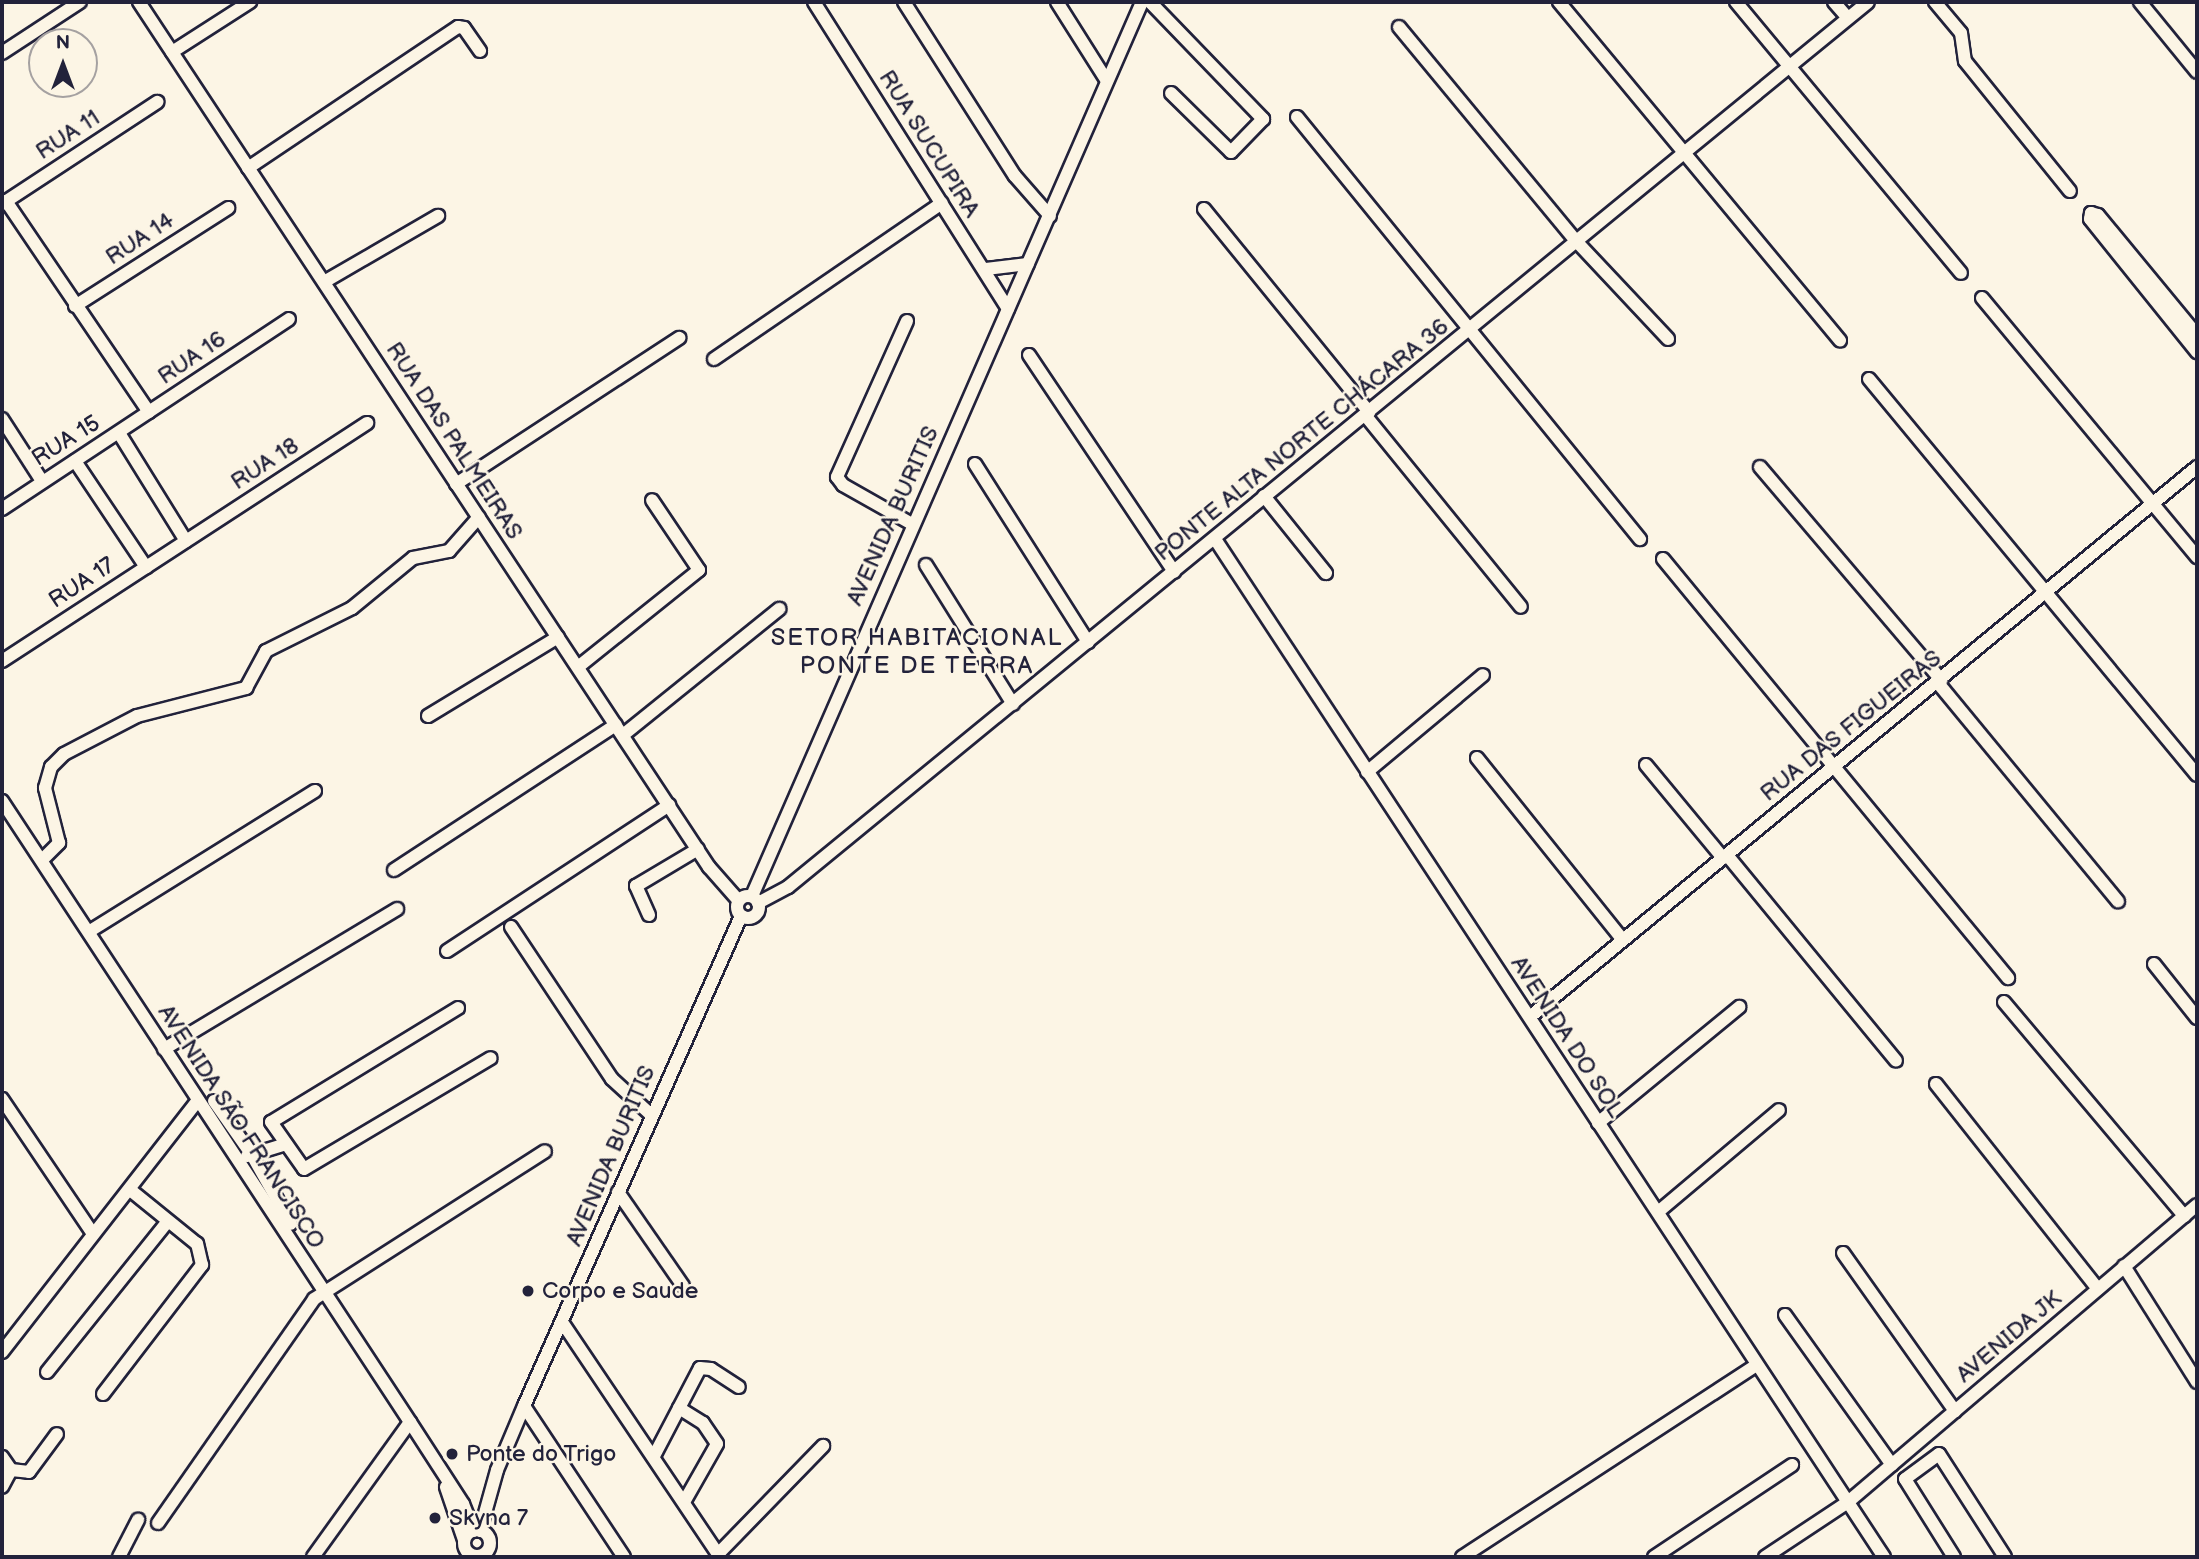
<!DOCTYPE html>
<html>
<head>
<meta charset="utf-8">
<style>
	body { margin:0 }
	#map { position:relative; width:2199px; height:1559px; overflow:hidden; background:#fcf5e5; font-family:"Balsamiq Sans",sans-serif }
	div>[style] { position:absolute }
	[style*='--x'] { left:calc(var(--x)*1px); top:calc(var(--y)*1px); width:calc(var(--w)*1px); rotate:calc(var(--a)*1deg) }
	.roads { filter:drop-shadow(2px 0 #22223b) drop-shadow(-2px 0 #22223b) drop-shadow(0 2px #22223b) drop-shadow(0 -2px #22223b) }
	.minor>* { height:12px; margin:-6px; padding:0 6px; transform-origin:6px; border-radius:6px; background:#fcf5e5 }
	.minor>.ring { margin:-6px; padding:0; box-sizing:content-box; background:none; border:12px solid #fcf5e5; border-radius:50% }
	.dots>* { width:19px; height:19px; translate:-50% -50%; box-sizing:border-box; border:4px solid #fcf5e5; border-radius:50% }
	span { translate:-50% -50%; white-space:nowrap; text-align:center; line-height:1.15; -webkit-text-stroke:5px #fcf5e5; paint-order:stroke }
	.street-label { font-size:23px; color:#22223b }
	.poi-label { font-size:23px; color:#22223b }
	.left { translate:0 -50%; text-align:left }
	.neighbourhood-label { font-size:24px; color:#22223b; letter-spacing:2px }
	.frame { position:absolute; inset:0; border:4px solid #22223b; pointer-events:none }
	.north { position:absolute; left:28px; top:28px; width:70px; height:70px; box-sizing:border-box; background:#fcf5e5; border:2px solid #a5a1a1; border-radius:50%; rotate:0deg; font-size:19px; font-weight:700; line-height:28px; text-align:center; color:#22223b }
	.north::after { content:''; display:block; margin:auto; width:24px; height:32px; background:#22223b; clip-path:polygon(50% 0,100% 100%,50% 72%,0 100%) }
</style>
</head>
<body>
<div id="map">
	<div class="roads">
		<div class="minor">
			<div style="--x:139;--y:2;--w:1036;--a:56.62"></div>
			<div style="--x:709;--y:867;--w:44;--a:48.7"></div>
			<div style="--x:814;--y:2;--w:363;--a:57.7"></div>
			<div style="--x:904;--y:2;--w:206;--a:57.5"></div>
			<div style="--x:1015;--y:176;--w:53;--a:48.8"></div>
			<div style="--x:1057;--y:2;--w:93;--a:57.7"></div>
			<div style="--x:1150;--y:2;--w:163;--a:46"></div>
			<div style="--x:1263;--y:119;--w:46;--a:134.1"></div>
			<div style="--x:1231;--y:152;--w:84;--a:-135.5"></div>
			<div style="--x:1559;--y:2;--w:440;--a:50.3"></div>
			<div style="--x:1736;--y:2;--w:352;--a:50.3"></div>
			<div style="--x:1834;--y:2;--w:21;--a:49"></div>
			<div style="--x:1935;--y:2;--w:40;--a:50"></div>
			<div style="--x:1961;--y:33;--w:28;--a:82"></div>
			<div style="--x:1965;--y:61;--w:167;--a:51.1"></div>
			<div style="--x:2140;--y:2;--w:90;--a:50.8"></div>
			<div style="--x:1399;--y:27;--w:279;--a:50.4"></div>
			<div style="--x:1577;--y:242;--w:133;--a:46.8"></div>
			<div style="--x:172;--y:52;--w:93;--a:-32.7"></div>
			<div style="--x:2;--y:53;--w:93;--a:-33.2"></div>
			<div style="--x:1297;--y:117;--w:544;--a:50.9"></div>
			<div style="--x:248;--y:168;--w:253;--a:-33.9"></div>
			<div style="--x:458;--y:27;--w:6;--a:9"></div>
			<div style="--x:464;--y:28;--w:28;--a:55"></div>
			<div style="--x:6;--y:201;--w:255;--a:55.9"></div>
			<div style="--x:2;--y:204;--w:186;--a:-33.3"></div>
			<div style="--x:1204;--y:209;--w:262;--a:50.9"></div>
			<div style="--x:2091;--y:213;--w:6;--a:99"></div>
			<div style="--x:2090;--y:219;--w:171;--a:51.2"></div>
			<div style="--x:2091;--y:213;--w:7;--a:16"></div>
			<div style="--x:2098;--y:215;--w:156;--a:50.5"></div>
			<div style="--x:986;--y:269;--w:42;--a:-6.8"></div>
			<div style="--x:324;--y:282;--w:132;--a:-30.1"></div>
			<div style="--x:1982;--y:298;--w:337;--a:50.3"></div>
			<div style="--x:75;--y:306;--w:182;--a:-32.6"></div>
			<div style="--x:907;--y:321;--w:171;--a:114.2"></div>
			<div style="--x:837;--y:477;--w:10;--a:53"></div>
			<div style="--x:843;--y:485;--w:79;--a:29.5"></div>
			<div style="--x:1029;--y:355;--w:261;--a:56.2"></div>
			<div style="--x:714;--y:359;--w:276;--a:-34.4"></div>
			<div style="--x:1869;--y:379;--w:514;--a:50.37"></div>
			<div style="--x:1365;--y:415;--w:247;--a:50.9"></div>
			<div style="--x:2;--y:419;--w:74;--a:57.2"></div>
			<div style="--x:119;--y:433;--w:127;--a:58.2"></div>
			<div style="--x:75;--y:461;--w:128;--a:56.2"></div>
			<div style="--x:975;--y:464;--w:211;--a:57.6"></div>
			<div style="--x:1760;--y:467;--w:280;--a:49.6"></div>
			<div style="--x:456;--y:484;--w:267;--a:-33.2"></div>
			<div style="--x:1264;--y:496;--w:99;--a:51.2"></div>
			<div style="--x:2;--y:509;--w:344;--a:-33.5"></div>
			<div style="--x:1215;--y:539;--w:1218;--a:56.69"></div>
			<div style="--x:1663;--y:559;--w:543;--a:50.53"></div>
			<div style="--x:926;--y:565;--w:164;--a:58"></div>
			<div style="--x:2;--y:661;--w:436;--a:-33.1"></div>
			<div style="--x:578;--y:667;--w:155;--a:-38.7"></div>
			<div style="--x:699;--y:570;--w:84;--a:-123.9"></div>
			<div style="--x:1938;--y:683;--w:283;--a:50.5"></div>
			<div style="--x:428;--y:716;--w:152;--a:-31.3"></div>
			<div style="--x:623;--y:735;--w:201;--a:-38.9"></div>
			<div style="--x:1477;--y:758;--w:233;--a:51.3"></div>
			<div style="--x:1646;--y:765;--w:121;--a:50.4"></div>
			<div style="--x:1367;--y:772;--w:151;--a:-39.9"></div>
			<div style="--x:2;--y:801;--w:743;--a:56.69"></div>
			<div style="--x:410;--y:1422;--w:98;--a:57.1"></div>
			<div style="--x:463;--y:1504;--w:29;--a:68"></div>
			<div style="--x:1727;--y:855;--w:266;--a:50.6"></div>
			<div style="--x:43;--y:859;--w:23;--a:-45"></div>
			<div style="--x:59;--y:843;--w:57;--a:-104.3"></div>
			<div style="--x:45;--y:788;--w:22;--a:-74"></div>
			<div style="--x:51;--y:767;--w:18;--a:-45"></div>
			<div style="--x:64;--y:754;--w:82;--a:-27.5"></div>
			<div style="--x:137;--y:716;--w:113;--a:-14.4"></div>
			<div style="--x:246;--y:688;--w:42;--a:-61.6"></div>
			<div style="--x:266;--y:651;--w:96;--a:-26.6"></div>
			<div style="--x:352;--y:608;--w:79;--a:-39.3"></div>
			<div style="--x:413;--y:558;--w:37;--a:-11"></div>
			<div style="--x:449;--y:551;--w:45;--a:-48.6"></div>
			<div style="--x:394;--y:870;--w:265;--a:-33.2"></div>
			<div class="ring" style="left:737px;top:896px;width:10px;height:10px"></div>
			<div style="--x:752;--y:896;--w:975;--a:-66.43"></div>
			<div style="--x:758;--y:903;--w:34;--a:-28"></div>
			<div style="--x:788;--y:887;--w:1396;--a:-39.33"></div>
			<div style="--x:649;--y:915;--w:32;--a:-114"></div>
			<div style="--x:636;--y:886;--w:72;--a:-30.8"></div>
			<div style="--x:511;--y:927;--w:182;--a:56.4"></div>
			<div style="--x:612;--y:1079;--w:52;--a:42.6"></div>
			<div style="--x:90;--y:931;--w:265;--a:-31.9"></div>
			<div style="--x:447;--y:951;--w:266;--a:-33.3"></div>
			<div style="--x:2154;--y:964;--w:69;--a:51.5"></div>
			<div style="--x:2004;--y:1002;--w:280;--a:49.9"></div>
			<div style="--x:458;--y:1008;--w:219;--a:148.6"></div>
			<div style="--x:271;--y:1122;--w:57;--a:54.9"></div>
			<div style="--x:304;--y:1169;--w:217;--a:-30.7"></div>
			<div style="--x:1531;--y:1016;--w:863;--a:-39.5"></div>
			<div style="--x:164;--y:1049;--w:272;--a:-31"></div>
			<div style="--x:1936;--y:1084;--w:261;--a:51.7"></div>
			<div style="--x:2;--y:1099;--w:163;--a:56"></div>
			<div style="--x:214;--y:1101;--w:66;--a:54.9"></div>
			<div style="--x:252;--y:1155;--w:79;--a:60.5"></div>
			<div style="--x:1598;--y:1123;--w:183;--a:-39.4"></div>
			<div style="--x:247;--y:1156;--w:41;--a:-17.1"></div>
			<div style="--x:618;--y:1192;--w:114;--a:55.3"></div>
			<div style="--x:1658;--y:1212;--w:158;--a:-40.1"></div>
			<div style="--x:1843;--y:1253;--w:194;--a:54.7"></div>
			<div style="--x:2124;--y:1266;--w:137;--a:57.8"></div>
			<div style="--x:1785;--y:1315;--w:184;--a:54.5"></div>
			<div style="--x:562;--y:1322;--w:283;--a:56.1"></div>
			<div style="--x:2;--y:1352;--w:319;--a:-52.1"></div>
			<div style="--x:47;--y:1372;--w:192;--a:-51.3"></div>
			<div style="--x:103;--y:1394;--w:163;--a:-52.5"></div>
			<div style="--x:202;--y:1265;--w:22;--a:-103"></div>
			<div style="--x:197;--y:1244;--w:87;--a:-141"></div>
			<div style="--x:524;--y:1406;--w:181;--a:56.5"></div>
			<div style="--x:679;--y:1408;--w:28;--a:32"></div>
			<div style="--x:703;--y:1423;--w:25;--a:56"></div>
			<div style="--x:717;--y:1444;--w:67;--a:119.6"></div>
			<div style="--x:654;--y:1456;--w:99;--a:-62.4"></div>
			<div style="--x:700;--y:1368;--w:11;--a:5"></div>
			<div style="--x:711;--y:1369;--w:33;--a:33"></div>
			<div style="--x:2;--y:1457;--w:16;--a:55"></div>
			<div style="--x:11;--y:1470;--w:19;--a:118"></div>
			<div style="--x:11;--y:1470;--w:18;--a:6"></div>
			<div style="--x:29;--y:1472;--w:47;--a:-53.6"></div>
			<div style="--x:446;--y:1487;--w:56;--a:71.2"></div>
			<div style="--x:158;--y:1523;--w:273;--a:-55.1"></div>
			<div style="--x:314;--y:1299;--w:274;--a:-32.6"></div>
			<div class="ring" style="left:464px;top:1530px;width:14px;height:14px"></div>
			<div style="--x:480;--y:1531;--w:63;--a:-74.4"></div>
			<div style="--x:497;--y:1470;--w:69;--a:-67.1"></div>
			<div style="--x:524;--y:1406;--w:536;--a:-66.11"></div>
			<div style="--x:718;--y:1554;--w:151;--a:-45.8"></div>
			<div style="--x:119;--y:1557;--w:42;--a:-62.8"></div>
			<div style="--x:313;--y:1557;--w:166;--a:-54.3"></div>
			<div style="--x:1462;--y:1557;--w:352;--a:-33.1"></div>
			<div style="--x:1654;--y:1557;--w:166;--a:-33.7"></div>
			<div style="--x:1765;--y:1557;--w:100;--a:-33.5"></div>
			<div style="--x:1848;--y:1502;--w:458;--a:-40.4"></div>
			<div style="--x:1954;--y:1557;--w:92;--a:-122.1"></div>
			<div style="--x:1905;--y:1479;--w:42;--a:-36.3"></div>
			<div style="--x:1939;--y:1454;--w:122;--a:57.3"></div>
		</div>
	</div>
	<div class="dots">
		<div style="left:528px;top:1291px;background:#22223b"></div>
		<div style="left:452px;top:1454px;background:#22223b"></div>
		<div style="left:435px;top:1518px;background:#22223b"></div>
	</div>
	<div class="street-label">
		<span style="left:68px;top:135px;rotate:-33deg">RUA 11</span>
		<span style="left:929px;top:144px;rotate:58deg">RUA SUCUPIRA</span>
		<span style="left:140px;top:239px;rotate:-33deg">RUA 14</span>
		<span style="left:192px;top:358px;rotate:-34deg">RUA 16</span>
		<span style="left:1302px;top:440px;rotate:-39deg">PONTE ALTA NORTE CHÁCARA 36</span>
		<span style="left:66px;top:441px;rotate:-32deg">RUA 15</span>
		<span style="left:454px;top:441px;rotate:57deg">RUA DAS PALMEIRAS</span>
		<span style="left:265px;top:464px;rotate:-33deg">RUA 18</span>
		<span style="left:893px;top:516px;rotate:-66deg">AVENIDA BURITIS</span>
		<span style="left:82px;top:583px;rotate:-33deg">RUA 17</span>
		<span style="left:1851px;top:726px;rotate:-39deg">RUA DAS FIGUEIRAS</span>
		<span style="left:1567px;top:1037px;rotate:57deg">AVENIDA DO SOL</span>
		<span style="left:241px;top:1127px;rotate:57deg">AVENIDA SÃO FRANCISCO</span>
		<span style="left:611px;top:1156px;rotate:-67deg">AVENIDA BURITIS</span>
		<span style="left:2009px;top:1337px;rotate:-40deg">AVENIDA JK</span>
	</div>
	<div class="poi-label">
		<span class="left" style="left:542px;top:1291px">Corpo e Saude</span>
		<span class="left" style="left:466px;top:1454px">Ponte do Trigo</span>
		<span class="left" style="left:449px;top:1518px">Skyna 7</span>
	</div>
	<div class="neighbourhood-label">
		<span style="left:917px;top:652px">SETOR HABITACIONAL<br>PONTE DE TERRA</span>
	</div>
	<div class="frame"></div>
	<div class="north">N</div>
</div>
</body>
</html>
